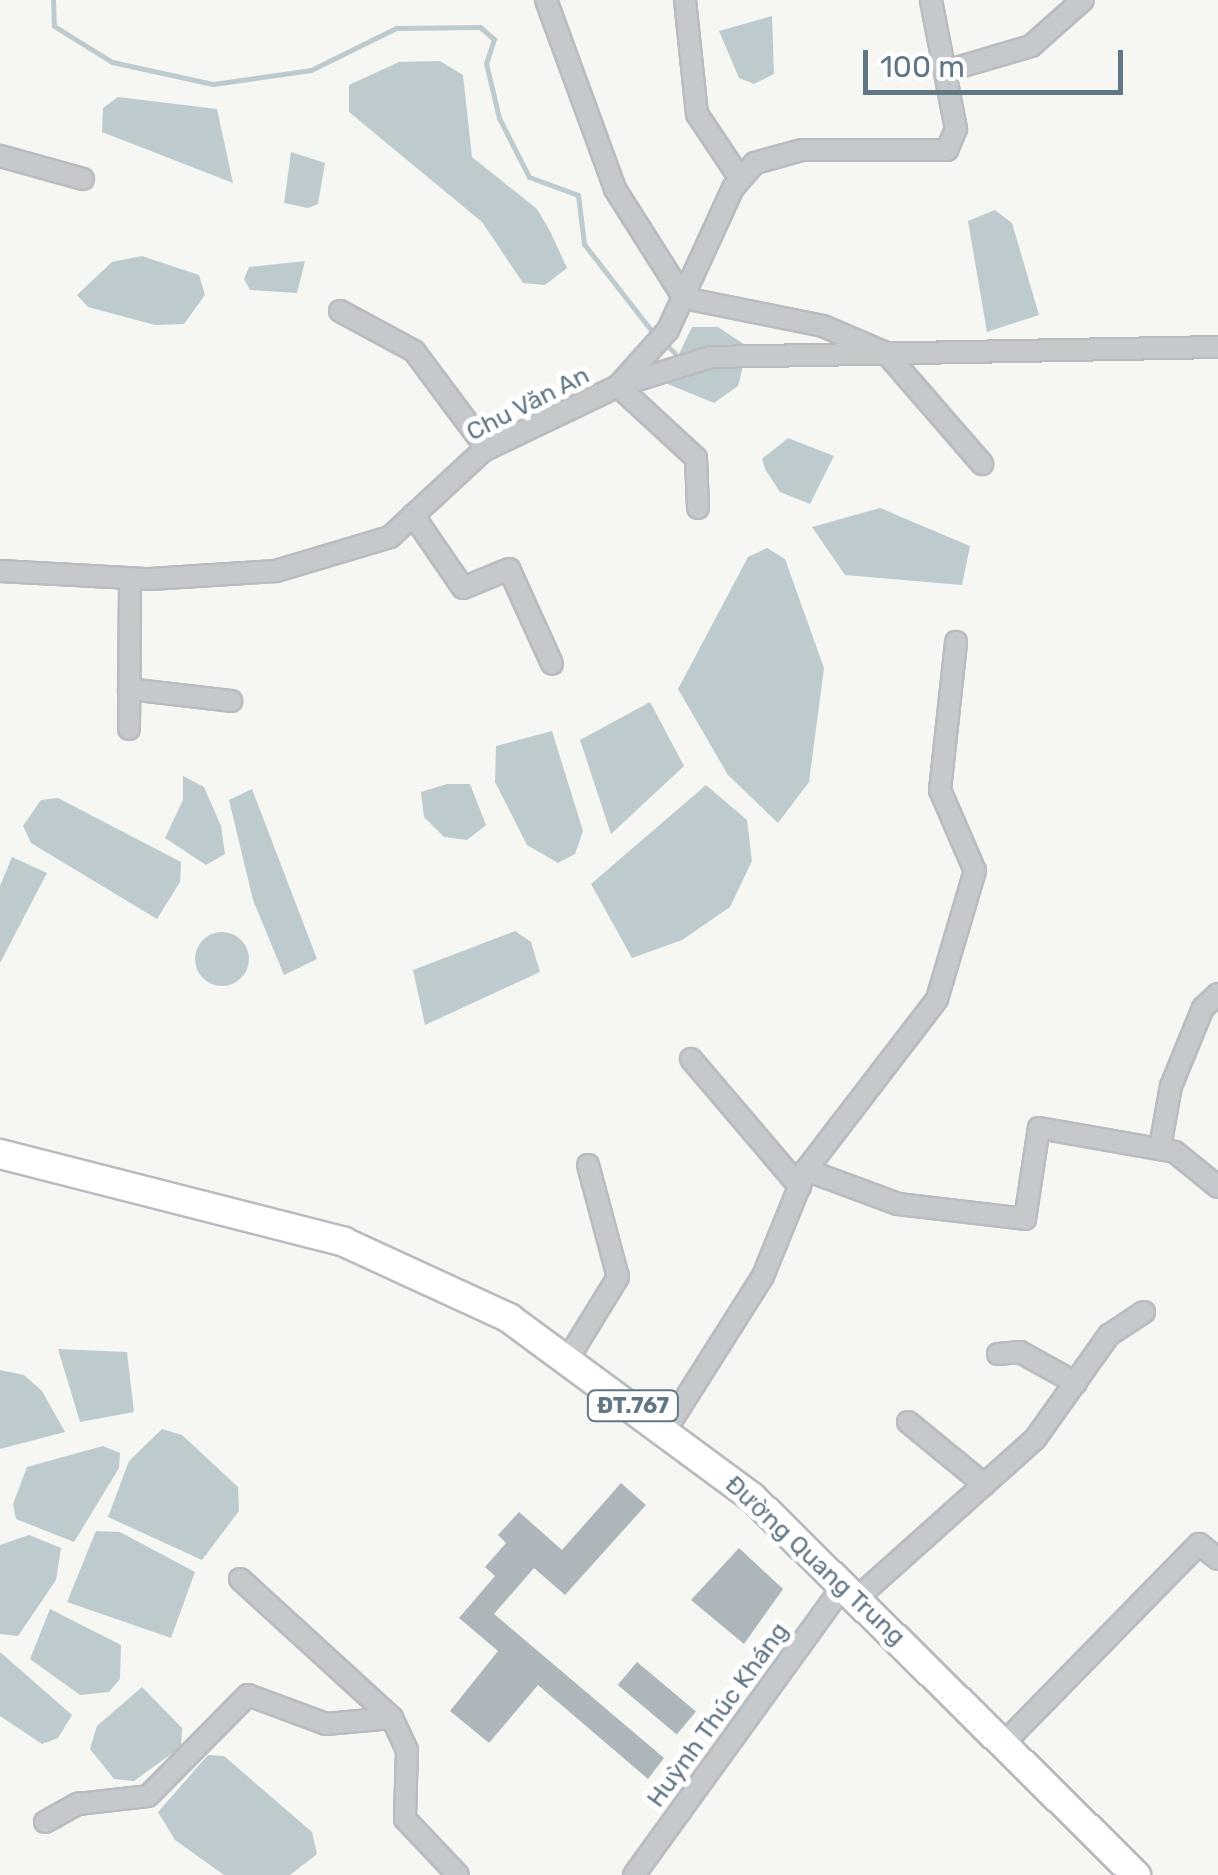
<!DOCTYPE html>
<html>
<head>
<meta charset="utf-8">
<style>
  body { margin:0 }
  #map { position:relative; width:1218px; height:1875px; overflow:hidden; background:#f6f6f2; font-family:Rubik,sans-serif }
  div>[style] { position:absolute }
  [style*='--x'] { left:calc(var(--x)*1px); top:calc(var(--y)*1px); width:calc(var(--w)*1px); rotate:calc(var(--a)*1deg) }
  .water>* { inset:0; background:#bdcbcf }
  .round { border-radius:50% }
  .stream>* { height:5px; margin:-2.5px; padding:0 2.5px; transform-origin:2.5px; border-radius:2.5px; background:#bdcbcf }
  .building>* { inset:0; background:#adb6bb; transform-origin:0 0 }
  .roads { filter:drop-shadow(2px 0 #b8bcc0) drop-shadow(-2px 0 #b8bcc0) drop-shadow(0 2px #b8bcc0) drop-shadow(0 -2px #b8bcc0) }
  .minor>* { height:20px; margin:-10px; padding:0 10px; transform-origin:10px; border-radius:10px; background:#c5c9cc }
  .major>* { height:28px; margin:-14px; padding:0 14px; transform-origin:14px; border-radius:14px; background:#fff }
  span { translate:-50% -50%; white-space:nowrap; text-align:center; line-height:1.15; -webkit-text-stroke:10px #fff; paint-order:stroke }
  .shield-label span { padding:2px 8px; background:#fff; border:2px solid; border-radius:8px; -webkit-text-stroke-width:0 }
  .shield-label { font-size:22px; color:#627786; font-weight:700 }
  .street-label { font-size:25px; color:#627786 }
  .scale { position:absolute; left:863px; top:50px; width:260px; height:45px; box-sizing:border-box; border:5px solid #627786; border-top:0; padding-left:12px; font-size:30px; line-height:35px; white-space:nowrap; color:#627786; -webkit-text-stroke:8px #fff; paint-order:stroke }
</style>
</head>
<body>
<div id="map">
  <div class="water">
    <div style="clip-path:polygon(772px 16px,774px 74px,754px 84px,739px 78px,719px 31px)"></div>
    <div style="clip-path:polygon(440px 61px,463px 75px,472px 157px,537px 209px,550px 231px,567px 268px,545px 285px,523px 283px,482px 222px,349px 112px,349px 85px,399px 62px)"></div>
    <div style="clip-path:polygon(118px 97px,217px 109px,233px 183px,102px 132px,103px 108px)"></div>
    <div style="clip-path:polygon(291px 152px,325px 163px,318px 204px,308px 208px,284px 203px)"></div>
    <div style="clip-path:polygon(995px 210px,1012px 223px,1039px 315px,987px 332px,968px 221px)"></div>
    <div style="clip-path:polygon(142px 256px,199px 275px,205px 295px,184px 324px,155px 325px,88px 307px,77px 295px,112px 262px)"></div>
    <div style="clip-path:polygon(305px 261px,297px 293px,250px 290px,244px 279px,249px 267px)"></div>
    <div style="clip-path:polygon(692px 327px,718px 327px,748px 347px,738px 386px,714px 403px,665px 383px)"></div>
    <div style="clip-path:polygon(788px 438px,834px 456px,810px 504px,780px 492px,765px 469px,762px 459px)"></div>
    <div style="clip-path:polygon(880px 508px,970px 546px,962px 585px,845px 575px,812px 527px)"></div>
    <div style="clip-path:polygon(767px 548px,785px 559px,824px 668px,809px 782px,778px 823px,728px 775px,678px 689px,748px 557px)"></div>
    <div style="clip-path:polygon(650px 702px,684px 766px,611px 834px,580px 740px)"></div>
    <div style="clip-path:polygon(552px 731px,583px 831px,575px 854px,558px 863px,527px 845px,495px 782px,496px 746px)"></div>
    <div style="clip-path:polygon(183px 776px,204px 787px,221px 826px,225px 854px,206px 865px,165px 838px,183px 800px)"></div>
    <div style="clip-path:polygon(447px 784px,470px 784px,486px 825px,467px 840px,444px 837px,424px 817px,421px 792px)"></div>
    <div style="clip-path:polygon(706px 785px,747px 820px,752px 861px,730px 907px,682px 940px,632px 958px,591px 884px)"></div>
    <div style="clip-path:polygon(252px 789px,317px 959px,284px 975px,253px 900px,229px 800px)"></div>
    <div style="clip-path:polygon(58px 798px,181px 862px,180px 882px,157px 919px,31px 843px,23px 826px,41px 800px)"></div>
    <div style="clip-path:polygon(12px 857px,47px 873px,0 963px,0 886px)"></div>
    <div style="clip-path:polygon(515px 931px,531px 942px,540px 972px,425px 1025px,413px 970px)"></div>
    <div class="round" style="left:195px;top:932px;width:54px;height:54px"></div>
    <div style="clip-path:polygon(58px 1349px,127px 1352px,134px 1412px,80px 1422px)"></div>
    <div style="clip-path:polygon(0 1370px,24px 1375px,42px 1391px,65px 1432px,0 1449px)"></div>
    <div style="clip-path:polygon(162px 1429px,182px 1435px,238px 1487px,239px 1511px,202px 1560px,108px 1517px,129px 1461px)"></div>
    <div style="clip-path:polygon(103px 1446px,120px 1453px,119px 1468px,74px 1542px,16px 1519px,13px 1504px,27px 1467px)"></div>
    <div style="clip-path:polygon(96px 1531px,120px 1532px,195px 1572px,171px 1638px,67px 1602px)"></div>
    <div style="clip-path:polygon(29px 1535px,61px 1548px,56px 1580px,18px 1636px,0 1634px,0 1545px)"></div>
    <div style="clip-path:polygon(50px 1609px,121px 1645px,120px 1679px,109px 1692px,80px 1695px,30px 1659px)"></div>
    <div style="clip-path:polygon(0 1652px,72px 1715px,58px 1738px,42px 1744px,0 1716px)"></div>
    <div style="clip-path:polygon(142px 1687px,182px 1728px,181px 1747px,134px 1781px,114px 1779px,90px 1749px,97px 1726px)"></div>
    <div style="clip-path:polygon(208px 1755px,224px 1756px,312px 1832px,317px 1854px,290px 1875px,224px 1875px,175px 1840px,158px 1812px)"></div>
  </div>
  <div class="stream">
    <div style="--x:53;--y:0;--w:26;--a:88"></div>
    <div style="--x:54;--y:26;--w:68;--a:31.8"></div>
    <div style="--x:112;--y:62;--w:103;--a:12.3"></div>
    <div style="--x:213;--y:84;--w:99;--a:-8.1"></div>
    <div style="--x:311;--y:70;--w:95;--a:-26.3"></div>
    <div style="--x:396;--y:28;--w:84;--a:-0.7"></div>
    <div style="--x:480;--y:27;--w:18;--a:41"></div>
    <div style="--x:494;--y:39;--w:25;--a:108"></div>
    <div style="--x:486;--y:63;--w:57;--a:76.7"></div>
    <div style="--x:499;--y:118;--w:66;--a:63"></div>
    <div style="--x:529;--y:177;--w:52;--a:20.2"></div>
    <div style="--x:578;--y:195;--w:49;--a:83"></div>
    <div style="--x:584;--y:244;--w:114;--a:52.1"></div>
    <div style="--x:662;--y:341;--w:18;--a:43"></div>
  </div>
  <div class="building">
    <div style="clip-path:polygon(621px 1483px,646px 1505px,565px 1595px,534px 1568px,494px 1614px,664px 1758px,648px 1779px,538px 1685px,489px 1743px,450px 1711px,498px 1651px,459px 1618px,495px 1576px,485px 1567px,506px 1543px,498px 1535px,519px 1512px,562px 1550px)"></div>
    <div style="clip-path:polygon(739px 1548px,783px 1589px,744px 1644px,691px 1600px)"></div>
    <div style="left:637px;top:1662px;width:77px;height:30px;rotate:40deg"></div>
  </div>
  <div class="roads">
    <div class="minor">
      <div style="--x:546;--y:0;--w:201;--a:69.9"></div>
      <div style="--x:615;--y:189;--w:129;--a:57.7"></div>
      <div style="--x:684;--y:298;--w:142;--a:11.4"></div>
      <div style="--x:823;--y:326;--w:69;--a:23.2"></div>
      <div style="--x:886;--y:353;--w:147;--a:49.1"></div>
      <div style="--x:685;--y:0;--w:115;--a:84"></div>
      <div style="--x:697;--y:114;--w:76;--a:56.3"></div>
      <div style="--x:946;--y:71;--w:89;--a:-16.4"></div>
      <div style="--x:1031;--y:46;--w:69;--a:-41.5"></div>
      <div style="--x:0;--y:156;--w:86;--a:15.5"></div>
      <div style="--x:340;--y:311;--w:84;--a:28.4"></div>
      <div style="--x:414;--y:351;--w:122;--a:53.3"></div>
      <div style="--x:698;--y:508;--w:50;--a:-92.3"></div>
      <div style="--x:696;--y:458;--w:106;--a:-137.3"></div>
      <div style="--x:618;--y:386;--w:97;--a:-17.3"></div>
      <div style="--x:711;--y:357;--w:507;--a:-1.13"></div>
      <div style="--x:413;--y:515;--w:88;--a:55.6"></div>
      <div style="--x:463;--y:588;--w:50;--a:-22.4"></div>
      <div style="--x:509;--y:569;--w:104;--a:65.6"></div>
      <div style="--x:0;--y:571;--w:150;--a:3.1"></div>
      <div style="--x:150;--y:579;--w:126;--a:-3.6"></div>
      <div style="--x:276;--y:571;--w:119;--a:-16.6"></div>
      <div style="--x:390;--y:537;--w:127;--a:-42.8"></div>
      <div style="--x:483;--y:451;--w:150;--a:-25.7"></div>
      <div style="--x:618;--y:386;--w:75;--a:-48.2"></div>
      <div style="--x:668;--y:330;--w:156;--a:-65.4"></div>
      <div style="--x:733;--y:188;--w:33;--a:-49"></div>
      <div style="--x:755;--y:163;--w:49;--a:-15.5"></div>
      <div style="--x:802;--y:150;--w:145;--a:0"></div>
      <div style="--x:947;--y:150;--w:23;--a:-67"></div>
      <div style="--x:956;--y:129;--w:131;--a:-101"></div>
      <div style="--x:129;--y:689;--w:103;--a:6.7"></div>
      <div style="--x:129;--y:729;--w:151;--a:-89.6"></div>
      <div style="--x:691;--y:1059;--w:168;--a:49.6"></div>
      <div style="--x:1160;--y:1147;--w:62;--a:-79.8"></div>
      <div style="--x:1171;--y:1086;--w:84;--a:-67.7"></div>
      <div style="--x:1203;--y:1008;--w:21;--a:-43"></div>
      <div style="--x:806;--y:1170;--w:98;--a:20.3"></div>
      <div style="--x:898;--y:1204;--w:128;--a:6.7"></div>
      <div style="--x:1025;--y:1219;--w:92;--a:-81.3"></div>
      <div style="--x:1039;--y:1128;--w:138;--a:10"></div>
      <div style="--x:1175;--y:1152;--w:55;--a:39.1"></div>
      <div style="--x:998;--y:1354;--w:22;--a:-5"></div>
      <div style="--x:1020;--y:1352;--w:64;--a:29"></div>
      <div style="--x:569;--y:1357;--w:94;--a:-58.5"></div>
      <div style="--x:618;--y:1277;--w:116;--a:-105"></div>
      <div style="--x:908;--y:1422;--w:99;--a:39.3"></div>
      <div style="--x:665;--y:1431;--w:183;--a:-57.7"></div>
      <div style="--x:763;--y:1276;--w:114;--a:-67.9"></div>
      <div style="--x:806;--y:1170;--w:215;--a:-52.5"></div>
      <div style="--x:937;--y:999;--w:134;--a:-73.5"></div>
      <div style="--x:975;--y:871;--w:88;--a:-113.4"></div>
      <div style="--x:940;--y:790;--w:149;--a:-83.8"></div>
      <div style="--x:240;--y:1579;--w:206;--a:42.4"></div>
      <div style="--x:392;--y:1718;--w:35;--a:65"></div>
      <div style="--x:407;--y:1750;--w:69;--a:91.7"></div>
      <div style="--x:405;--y:1819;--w:77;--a:46.6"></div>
      <div style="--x:856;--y:1599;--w:240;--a:-41.8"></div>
      <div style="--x:1035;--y:1439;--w:128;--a:-54.6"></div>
      <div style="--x:1109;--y:1335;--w:42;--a:-33.3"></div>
      <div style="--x:1006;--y:1741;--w:276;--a:-45.6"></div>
      <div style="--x:1199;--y:1544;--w:24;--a:38"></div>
      <div style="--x:45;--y:1822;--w:38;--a:-29"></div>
      <div style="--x:78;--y:1804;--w:70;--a:-6.5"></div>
      <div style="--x:148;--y:1796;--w:142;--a:-45.3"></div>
      <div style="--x:248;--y:1695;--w:83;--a:20.4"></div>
      <div style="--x:326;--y:1724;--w:66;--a:-5.2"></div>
      <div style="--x:634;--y:1875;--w:357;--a:-54.1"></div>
    </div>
    <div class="major">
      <div style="--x:0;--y:1154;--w:355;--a:14.3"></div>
      <div style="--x:344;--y:1242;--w:182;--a:24.7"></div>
      <div style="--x:509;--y:1318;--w:302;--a:36.4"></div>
      <div style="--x:752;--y:1497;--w:539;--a:44.55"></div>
    </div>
  </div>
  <div class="shield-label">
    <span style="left:633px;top:1406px">ĐT.767</span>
  </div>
  <div class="street-label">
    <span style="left:528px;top:404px;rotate:-27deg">Chu Văn An</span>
    <span style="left:815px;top:1561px;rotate:43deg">Đường Quang Trung</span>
    <span style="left:718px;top:1715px;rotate:-54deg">Huỳnh Thúc Kháng</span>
  </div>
  <div class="scale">100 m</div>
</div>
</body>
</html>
